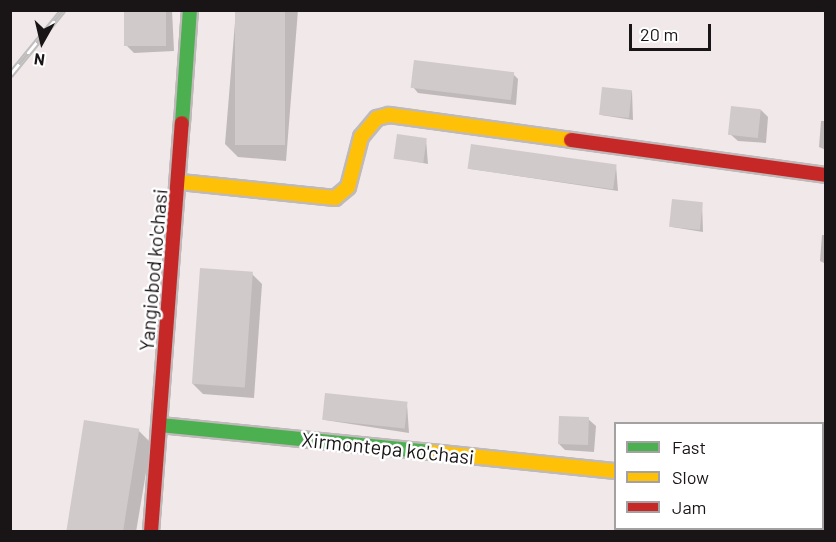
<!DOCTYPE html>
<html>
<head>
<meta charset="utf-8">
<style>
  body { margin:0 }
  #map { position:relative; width:836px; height:542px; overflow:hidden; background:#f0e8e9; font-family:Barlow,sans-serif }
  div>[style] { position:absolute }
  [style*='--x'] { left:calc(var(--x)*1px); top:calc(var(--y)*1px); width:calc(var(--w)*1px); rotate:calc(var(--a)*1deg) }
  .shadow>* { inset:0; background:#0003 }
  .building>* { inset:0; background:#d0cacb; transform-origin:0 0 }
  .roads { filter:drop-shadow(2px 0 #bfb9ba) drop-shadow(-2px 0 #bfb9ba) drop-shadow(0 2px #bfb9ba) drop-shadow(0 -2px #bfb9ba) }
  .street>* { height:21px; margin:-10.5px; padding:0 10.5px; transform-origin:10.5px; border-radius:10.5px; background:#fdfcfc }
  .fast>* { height:14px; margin:-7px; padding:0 7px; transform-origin:7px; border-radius:7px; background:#4caf50 }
  .slow>* { height:14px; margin:-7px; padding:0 7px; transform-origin:7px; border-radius:7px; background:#ffc107 }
  .jam>* { height:14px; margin:-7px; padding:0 7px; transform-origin:7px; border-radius:7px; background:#c62828 }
  .rail>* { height:7px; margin-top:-3.5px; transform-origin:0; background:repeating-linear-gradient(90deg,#fff 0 14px,#bfbdbd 0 28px); box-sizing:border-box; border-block:2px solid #bfbdbd }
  span { translate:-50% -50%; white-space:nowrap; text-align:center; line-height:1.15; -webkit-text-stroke:5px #fff; paint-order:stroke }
  .street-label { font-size:20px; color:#191415 }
  .frame { position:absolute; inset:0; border:12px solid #191415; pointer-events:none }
  .legend { position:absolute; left:614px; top:422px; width:210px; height:108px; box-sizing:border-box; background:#fff; border:2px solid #a3a1a1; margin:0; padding:8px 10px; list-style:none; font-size:18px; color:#191415 }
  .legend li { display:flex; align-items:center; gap:12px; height:30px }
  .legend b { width:30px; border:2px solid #a3a1a1 }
  .north { position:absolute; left:12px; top:12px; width:60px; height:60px; -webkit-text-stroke:4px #fff; paint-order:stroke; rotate:188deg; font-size:16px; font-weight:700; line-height:24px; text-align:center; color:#191415 }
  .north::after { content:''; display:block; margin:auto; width:21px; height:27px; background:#191415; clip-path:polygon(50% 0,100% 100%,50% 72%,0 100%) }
  .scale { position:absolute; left:629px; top:24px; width:82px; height:27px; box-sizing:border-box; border:3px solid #191415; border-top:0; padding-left:8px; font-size:18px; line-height:21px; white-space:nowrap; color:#191415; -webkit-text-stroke:4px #fff; paint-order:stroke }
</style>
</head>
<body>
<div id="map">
  <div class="shadow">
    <div style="clip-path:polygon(125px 10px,172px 10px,174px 51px,134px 53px,127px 46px)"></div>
    <div style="clip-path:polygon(236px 10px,298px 10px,286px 161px,238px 157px,225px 144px)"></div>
    <div style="clip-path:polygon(513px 74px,518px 79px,516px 105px,418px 93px,413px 87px)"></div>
    <div style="clip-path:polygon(632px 91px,633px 120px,601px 115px)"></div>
    <div style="clip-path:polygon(761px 110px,768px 117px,766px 143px,738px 141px,730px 134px)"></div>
    <div style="clip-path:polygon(821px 121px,826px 121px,826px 150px,819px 147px)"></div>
    <div style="clip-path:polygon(426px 139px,428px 164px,397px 158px)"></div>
    <div style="clip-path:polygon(616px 165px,618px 191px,471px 169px)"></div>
    <div style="clip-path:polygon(702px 203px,703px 232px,672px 227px)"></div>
    <div style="clip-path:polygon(822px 235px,826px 235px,826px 264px,820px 261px)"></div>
    <div style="clip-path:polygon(252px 274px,262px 284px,254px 398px,203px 394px,193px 384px)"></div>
    <div style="clip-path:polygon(407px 404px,409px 433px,325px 420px)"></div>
    <div style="clip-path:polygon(588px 419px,596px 426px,594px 452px,565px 450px,558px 443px)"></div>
    <div style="clip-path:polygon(85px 421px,138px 430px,151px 443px,136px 532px,67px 532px)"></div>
  </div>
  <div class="building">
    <div style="left:124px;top:10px;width:42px;height:36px"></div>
    <div style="left:235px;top:10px;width:50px;height:135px"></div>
    <div style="left:414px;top:60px;width:101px;height:28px;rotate:7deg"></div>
    <div style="left:602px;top:87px;width:30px;height:28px;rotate:6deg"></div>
    <div style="left:731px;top:106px;width:30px;height:29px;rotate:6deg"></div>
    <div style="left:397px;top:134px;width:30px;height:25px;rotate:8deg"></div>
    <div style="left:471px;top:144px;width:147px;height:25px;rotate:8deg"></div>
    <div style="left:672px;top:199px;width:31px;height:28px;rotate:6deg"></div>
    <div style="left:200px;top:268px;width:53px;height:116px;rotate:4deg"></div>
    <div style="left:325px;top:393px;width:83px;height:27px;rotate:6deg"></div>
    <div style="left:559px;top:416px;width:30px;height:28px;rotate:2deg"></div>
    <div style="left:84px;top:420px;width:56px;height:113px;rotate:9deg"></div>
  </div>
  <div class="roads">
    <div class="street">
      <div style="--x:822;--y:484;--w:4;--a:-14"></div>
    </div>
    <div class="fast">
      <div style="--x:182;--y:123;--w:113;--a:-86"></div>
      <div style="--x:160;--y:425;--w:272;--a:5.7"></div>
    </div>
    <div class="slow">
      <div style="--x:180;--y:182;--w:156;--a:5.9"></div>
      <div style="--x:335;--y:198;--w:17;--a:-40"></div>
      <div style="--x:348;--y:187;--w:52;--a:-75.4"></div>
      <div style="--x:361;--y:137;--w:25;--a:-50"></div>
      <div style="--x:377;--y:118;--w:12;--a:-14"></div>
      <div style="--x:389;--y:115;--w:184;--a:7.8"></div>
      <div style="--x:431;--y:452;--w:186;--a:5.9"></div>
    </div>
    <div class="jam">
      <div style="--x:571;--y:140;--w:257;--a:7.8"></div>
      <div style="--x:151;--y:532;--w:410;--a:-85.7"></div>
    </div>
  </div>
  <div class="rail">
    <div style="--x:10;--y:75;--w:84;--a:-50.8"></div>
  </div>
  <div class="street-label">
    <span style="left:153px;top:270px;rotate:-85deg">Yangiobod ko'chasi</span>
    <span style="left:388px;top:448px;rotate:6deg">Xirmontepa ko'chasi</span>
  </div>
  <div class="frame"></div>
  <ul class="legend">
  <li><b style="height:8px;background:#4caf50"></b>Fast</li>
  <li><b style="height:8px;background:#ffc107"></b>Slow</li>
  <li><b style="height:8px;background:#c62828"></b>Jam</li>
  </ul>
  <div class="north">N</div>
  <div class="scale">20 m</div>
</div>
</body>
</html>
